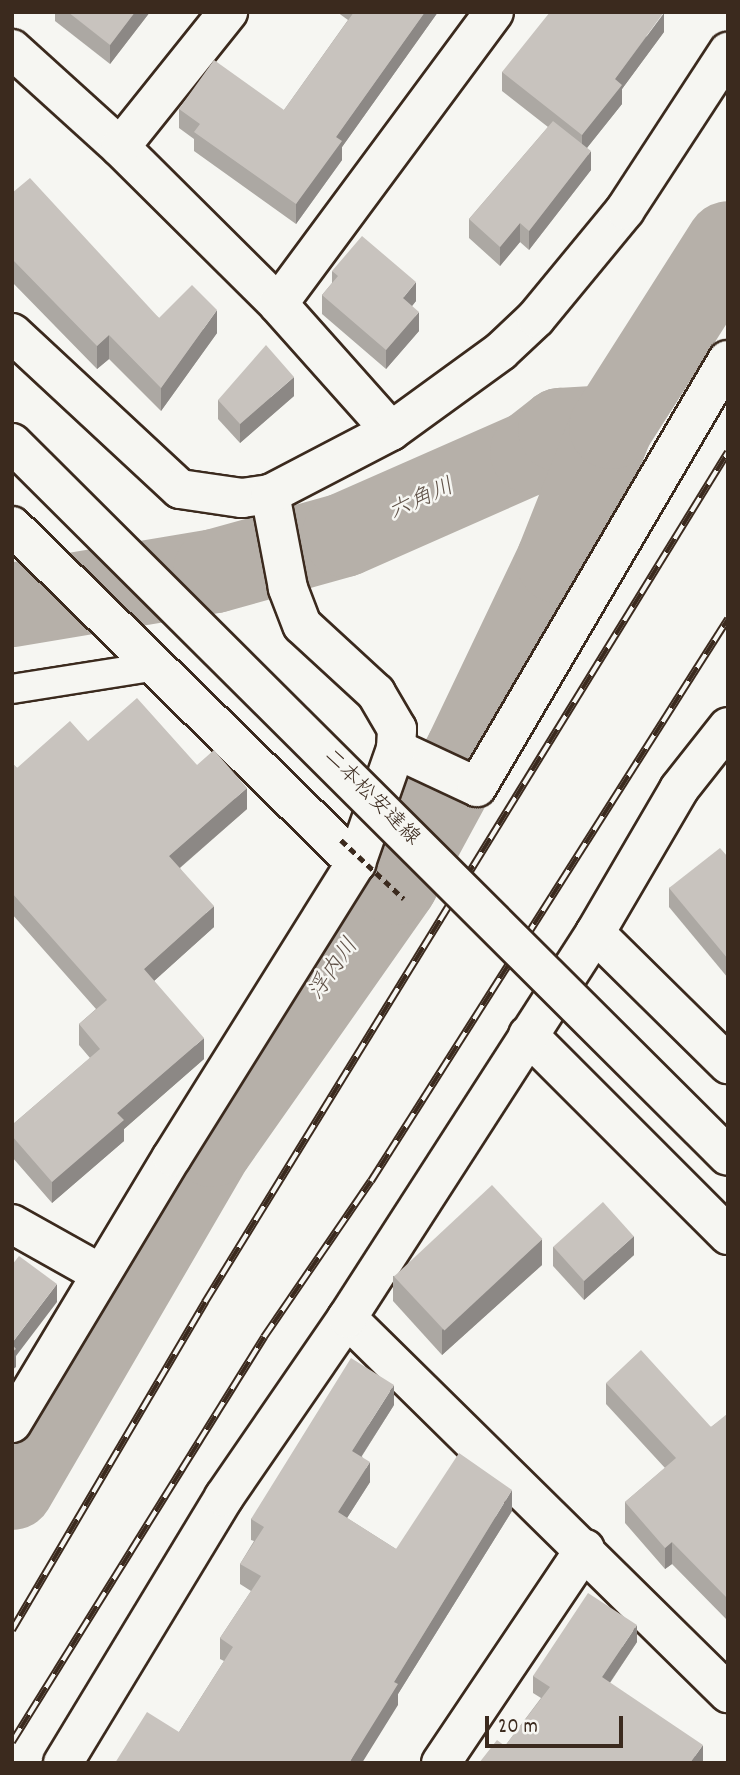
<!DOCTYPE html>
<html>
<head>
<meta charset="utf-8">
<style>
  body { margin:0 }
  #map { position:relative; width:740px; height:1775px; overflow:hidden; background:#f6f6f2; font-family:Dekko,"Klee One",sans-serif }
  div>[style] { position:absolute }
  [style*='--x'] { left:calc(var(--x)*1px); top:calc(var(--y)*1px); width:calc(var(--w)*1px); rotate:calc(var(--a)*1deg) }
  .river>* { height:84px; margin:-42px; padding:0 42px; transform-origin:42px; border-radius:42px; background:#b6b0a9 }
  .roads { filter:drop-shadow(2px 0 #3b2a1e) drop-shadow(-2px 0 #3b2a1e) drop-shadow(0 2px #3b2a1e) drop-shadow(0 -2px #3b2a1e) }
  .lane>* { height:28px; margin:-14px; padding:0 14px; transform-origin:14px; border-radius:14px; background:#f6f6f2 }
  .street>* { height:38px; margin:-19px; padding:0 19px; transform-origin:19px; border-radius:19px; background:#f6f6f2 }
  .rail>* { height:8px; margin-top:-4px; transform-origin:0; background:repeating-linear-gradient(90deg,#f6f6f2 0 16px,#3b2a1e 0 32px); box-sizing:border-box; border-block:2px solid #3b2a1e }
  .path-bridge>* { height:4.5px; margin-top:-2.25px; transform-origin:0; background:repeating-linear-gradient(90deg,#3b2a1e 0 7px,transparent 0 12px) }
  .bridges { filter:drop-shadow(2px 0 #3b2a1e) drop-shadow(-2px 0 #3b2a1e) drop-shadow(0 2px #3b2a1e) drop-shadow(0 -2px #3b2a1e) }
  .secondary-bridge>* { height:38px; margin:-19px; padding:0 19px; transform-origin:19px; border-radius:19px; background:#f6f6f2 }
  .wall>* { inset:0; background:#aca8a3 }
  .shaded-wall>* { inset:0; background:#8c8885 }
  .building>* { inset:0; background:#c8c3be; transform-origin:0 0 }
  span { translate:-50% -50%; white-space:nowrap; text-align:center; line-height:1.15; -webkit-text-stroke:5px #f6f6f2; paint-order:stroke }
  .street-label { font-size:21px; color:#3b2a1e }
  .water-label { font-size:23px; color:#605248; font-style:italic }
  .frame { position:absolute; inset:0; border:14px solid #3b2a1e; pointer-events:none }
  .scale { position:absolute; left:485px; top:1716px; width:138px; height:32px; box-sizing:border-box; border:4px solid #3b2a1e; border-top:0; padding-left:9px; font-size:21px; line-height:24px; white-space:nowrap; color:#3b2a1e; -webkit-text-stroke:5px #f6f6f2; paint-order:stroke }
</style>
</head>
<body>
<div id="map">
  <div class="river">
    <div style="--x:12;--y:605;--w:206;--a:-9.5"></div>
    <div style="--x:215;--y:571;--w:134;--a:-15.6"></div>
    <div style="--x:344;--y:535;--w:206;--a:-23.8"></div>
    <div style="--x:532;--y:452;--w:36;--a:-38"></div>
    <div style="--x:560;--y:430;--w:51;--a:-3.4"></div>
    <div style="--x:12;--y:1488;--w:397;--a:-59.8"></div>
    <div style="--x:212;--y:1145;--w:320;--a:-54.9"></div>
    <div style="--x:396;--y:883;--w:149;--a:-61.5"></div>
    <div style="--x:467;--y:752;--w:212;--a:-64.5"></div>
    <div style="--x:558;--y:561;--w:144;--a:-68.4"></div>
    <div style="--x:611;--y:427;--w:218;--a:-57.5"></div>
  </div>
  <div class="roads">
    <div class="lane">
      <div style="--x:12;--y:689;--w:141;--a:-9"></div>
    </div>
    <div class="street">
      <div style="--x:12;--y:49;--w:146;--a:42.2"></div>
      <div style="--x:120;--y:147;--w:223;--a:44.8"></div>
      <div style="--x:278;--y:304;--w:170;--a:48.3"></div>
      <div style="--x:120;--y:147;--w:173;--a:-51.3"></div>
      <div style="--x:278;--y:304;--w:363;--a:-53.5"></div>
      <div style="--x:12;--y:333;--w:229;--a:42.9"></div>
      <div style="--x:180;--y:489;--w:63;--a:8.3"></div>
      <div style="--x:242;--y:498;--w:28;--a:-8"></div>
      <div style="--x:12;--y:526;--w:482;--a:44.4"></div>
      <div style="--x:396;--y:749;--w:89;--a:25.1"></div>
      <div style="--x:477;--y:787;--w:495;--a:-59.6"></div>
      <div style="--x:595;--y:933;--w:187;--a:44.6"></div>
      <div style="--x:528;--y:1035;--w:283;--a:45"></div>
      <div style="--x:12;--y:1224;--w:102;--a:29.3"></div>
      <div style="--x:347;--y:1318;--w:535;--a:44.55"></div>
      <div style="--x:12;--y:1423;--w:310;--a:-59"></div>
      <div style="--x:172;--y:1157;--w:347;--a:-58"></div>
      <div style="--x:356;--y:863;--w:121;--a:-70.7"></div>
      <div style="--x:396;--y:749;--w:20;--a:-87"></div>
      <div style="--x:397;--y:729;--w:42;--a:-120.3"></div>
      <div style="--x:376;--y:693;--w:100;--a:-137.4"></div>
      <div style="--x:302;--y:625;--w:40;--a:-111"></div>
      <div style="--x:288;--y:588;--w:96;--a:-100.8"></div>
      <div style="--x:270;--y:494;--w:136;--a:-27.5"></div>
      <div style="--x:391;--y:431;--w:136;--a:-36"></div>
      <div style="--x:501;--y:351;--w:48;--a:-43.3"></div>
      <div style="--x:536;--y:318;--w:140;--a:-50.5"></div>
      <div style="--x:625;--y:210;--w:189;--a:-56.9"></div>
      <div style="--x:63;--y:1763;--w:311;--a:-58.8"></div>
      <div style="--x:224;--y:1497;--w:217;--a:-55.5"></div>
      <div style="--x:347;--y:1318;--w:458;--a:-57.2"></div>
      <div style="--x:595;--y:933;--w:167;--a:-59.7"></div>
      <div style="--x:679;--y:789;--w:79;--a:-51.7"></div>
      <div style="--x:441;--y:1763;--w:258;--a:-56.1"></div>
    </div>
  </div>
  <div class="rail">
    <div style="--x:12;--y:1630;--w:381;--a:-59.5"></div>
    <div style="--x:205;--y:1302;--w:998;--a:-58.4"></div>
    <div style="--x:12;--y:1742;--w:477;--a:-58.1"></div>
    <div style="--x:264;--y:1337;--w:189;--a:-55.6"></div>
    <div style="--x:371;--y:1181;--w:666;--a:-57.58"></div>
  </div>
  <div class="path-bridge">
    <div style="--x:341;--y:840;--w:86;--a:43.1"></div>
  </div>
  <div class="bridges">
    <div class="secondary-bridge">
      <div style="--x:12;--y:443;--w:1010;--a:44.88"></div>
    </div>
  </div>
  <div class="wall">
    <div style="clip-path:polygon(55px 12px,150px 12px,110px 64px,55px 21px)"></div>
    <div style="clip-path:polygon(337px 12px,438px 12px,342px 147px,342px 160px,296px 224px,194px 151px,194px 139px,179px 128px,179px 109px,284px 110px,348px 20px)"></div>
    <div style="clip-path:polygon(664px 32px,622px 89px,622px 104px,587px 148px,591px 170px,529px 250px,520px 242px,500px 266px,469px 238px,469px 219px,548px 127px,502px 91px,502px 72px)"></div>
    <div style="clip-path:polygon(12px 193px,159px 318px,217px 333px,161px 411px,109px 359px,97px 369px,12px 282px)"></div>
    <div style="clip-path:polygon(332px 271px,416px 301px,412px 306px,419px 331px,386px 369px,322px 314px,322px 295px,332px 283px)"></div>
    <div style="clip-path:polygon(294px 396px,240px 443px,218px 419px,218px 400px)"></div>
    <div style="clip-path:polygon(88px 741px,197px 765px,247px 809px,180px 868px,214px 927px,154px 981px,204px 1059px,124px 1129px,124px 1141px,52px 1203px,12px 1157px,12px 1125px,90px 1058px,79px 1045px,79px 1024px,96px 1009px,12px 914px,12px 763px,17px 768px)"></div>
    <div style="clip-path:polygon(728px 857px,728px 978px,669px 907px,669px 888px)"></div>
    <div style="clip-path:polygon(553px 1247px,634px 1255px,584px 1300px,553px 1266px)"></div>
    <div style="clip-path:polygon(542px 1265px,442px 1355px,393px 1301px,393px 1276px)"></div>
    <div style="clip-path:polygon(606px 1383px,711px 1427px,728px 1415px,728px 1621px,672px 1564px,665px 1569px,625px 1523px,625px 1502px,665px 1468px,606px 1404px)"></div>
    <div style="clip-path:polygon(394px 1405px,362px 1456px,370px 1482px,347px 1518px,396px 1549px,512px 1511px,398px 1694px,398px 1705px,179px 1732px,224px 1661px,220px 1659px,220px 1638px,251px 1591px,240px 1584px,240px 1564px,254px 1541px,251px 1540px,251px 1519px)"></div>
    <div style="clip-path:polygon(637px 1642px,610px 1683px,703px 1763px,479px 1763px,505px 1746px,541px 1698px,533px 1693px,533px 1676px)"></div>
  </div>
  <div class="shaded-wall">
    <div style="clip-path:polygon(135px 12px,150px 12px,110px 64px,110px 45px)"></div>
    <div style="clip-path:polygon(425px 12px,438px 12px,342px 147px,342px 160px,296px 224px,296px 204px,336px 137px)"></div>
    <div style="clip-path:polygon(664px 13px,664px 32px,622px 89px,622px 104px,582px 154px,582px 135px,615px 79px)"></div>
    <div style="clip-path:polygon(591px 151px,591px 170px,529px 250px,529px 231px)"></div>
    <div style="clip-path:polygon(520px 223px,520px 242px,500px 266px,500px 247px)"></div>
    <div style="clip-path:polygon(416px 282px,416px 301px,403px 317px,403px 298px)"></div>
    <div style="clip-path:polygon(217px 310px,217px 333px,161px 411px,161px 388px)"></div>
    <div style="clip-path:polygon(419px 312px,419px 331px,386px 369px,386px 350px)"></div>
    <div style="clip-path:polygon(109px 335px,109px 359px,97px 369px,97px 346px)"></div>
    <div style="clip-path:polygon(294px 377px,294px 396px,240px 443px,240px 424px)"></div>
    <div style="clip-path:polygon(247px 788px,247px 809px,169px 877px,169px 856px)"></div>
    <div style="clip-path:polygon(214px 906px,214px 927px,144px 990px,144px 969px)"></div>
    <div style="clip-path:polygon(204px 1038px,204px 1059px,124px 1129px,124px 1141px,52px 1203px,52px 1182px,117px 1113px)"></div>
    <div style="clip-path:polygon(634px 1236px,634px 1255px,584px 1300px,584px 1281px)"></div>
    <div style="clip-path:polygon(542px 1239px,542px 1265px,442px 1355px,442px 1330px)"></div>
    <div style="clip-path:polygon(57px 1284px,57px 1302px,16px 1356px,16px 1367px,12px 1370px,12px 1343px)"></div>
    <div style="clip-path:polygon(394px 1385px,394px 1405px,352px 1471px,352px 1451px)"></div>
    <div style="clip-path:polygon(370px 1462px,370px 1482px,338px 1532px,338px 1512px)"></div>
    <div style="clip-path:polygon(512px 1490px,512px 1511px,398px 1694px,398px 1705px,362px 1763px,349px 1763px,394px 1682px)"></div>
    <div style="clip-path:polygon(672px 1542px,672px 1564px,665px 1569px,665px 1548px)"></div>
    <div style="clip-path:polygon(637px 1625px,637px 1642px,602px 1694px,602px 1677px)"></div>
    <div style="clip-path:polygon(703px 1745px,703px 1763px,690px 1763px)"></div>
  </div>
  <div class="building">
    <div style="clip-path:polygon(68px 12px,135px 12px,110px 45px)"></div>
    <div style="clip-path:polygon(354px 12px,425px 12px,336px 137px,342px 141px,296px 204px,194px 132px,200px 124px,179px 109px,214px 60px,284px 110px)"></div>
    <div style="clip-path:polygon(550px 12px,664px 12px,615px 79px,622px 85px,582px 135px,502px 72px)"></div>
    <div style="clip-path:polygon(553px 121px,591px 151px,529px 231px,520px 223px,500px 247px,469px 219px)"></div>
    <div style="clip-path:polygon(30px 178px,159px 318px,192px 285px,217px 310px,161px 388px,109px 335px,97px 346px,12px 259px,12px 193px)"></div>
    <div style="clip-path:polygon(362px 236px,416px 282px,403px 298px,419px 312px,386px 350px,322px 295px,338px 276px,332px 271px)"></div>
    <div style="clip-path:polygon(266px 345px,294px 377px,240px 424px,218px 400px)"></div>
    <div style="clip-path:polygon(137px 698px,197px 765px,214px 750px,247px 788px,169px 856px,214px 906px,144px 969px,204px 1038px,117px 1113px,124px 1120px,52px 1182px,12px 1136px,12px 1125px,100px 1049px,79px 1024px,107px 1000px,12px 893px,12px 763px,17px 768px,70px 721px,88px 741px)"></div>
    <div style="clip-path:polygon(720px 848px,728px 857px,728px 959px,669px 888px)"></div>
    <div style="left:492px;top:1185px;width:74px;height:134px;rotate:47deg"></div>
    <div style="left:603px;top:1202px;width:46px;height:67px;rotate:48deg"></div>
    <div style="clip-path:polygon(19px 1256px,57px 1284px,12px 1343px,12px 1265px)"></div>
    <div style="clip-path:polygon(12px 1344px,16px 1349px,12px 1352px)"></div>
    <div style="clip-path:polygon(641px 1350px,711px 1427px,727px 1414px,728px 1415px,728px 1599px,672px 1542px,665px 1548px,625px 1502px,676px 1458px,606px 1383px)"></div>
    <div style="clip-path:polygon(351px 1358px,394px 1385px,352px 1451px,370px 1462px,338px 1512px,396px 1549px,459px 1453px,512px 1490px,394px 1682px,398px 1684px,349px 1763px,115px 1763px,147px 1712px,179px 1732px,233px 1647px,220px 1638px,261px 1576px,240px 1564px,264px 1527px,251px 1519px)"></div>
    <div style="clip-path:polygon(588px 1593px,637px 1625px,602px 1677px,703px 1745px,690px 1763px,479px 1763px,497px 1740px,505px 1746px,550px 1687px,533px 1676px)"></div>
  </div>
  <div class="street-label">
    <span style="left:371px;top:798px;rotate:45deg">二本松安達線</span>
  </div>
  <div class="water-label">
    <span style="left:422px;top:501px;rotate:-24deg">六角川</span>
    <span style="left:335px;top:970px;rotate:-55deg">浮内川</span>
  </div>
  <div class="frame"></div>
  <div class="scale">20 m</div>
</div>
</body>
</html>
